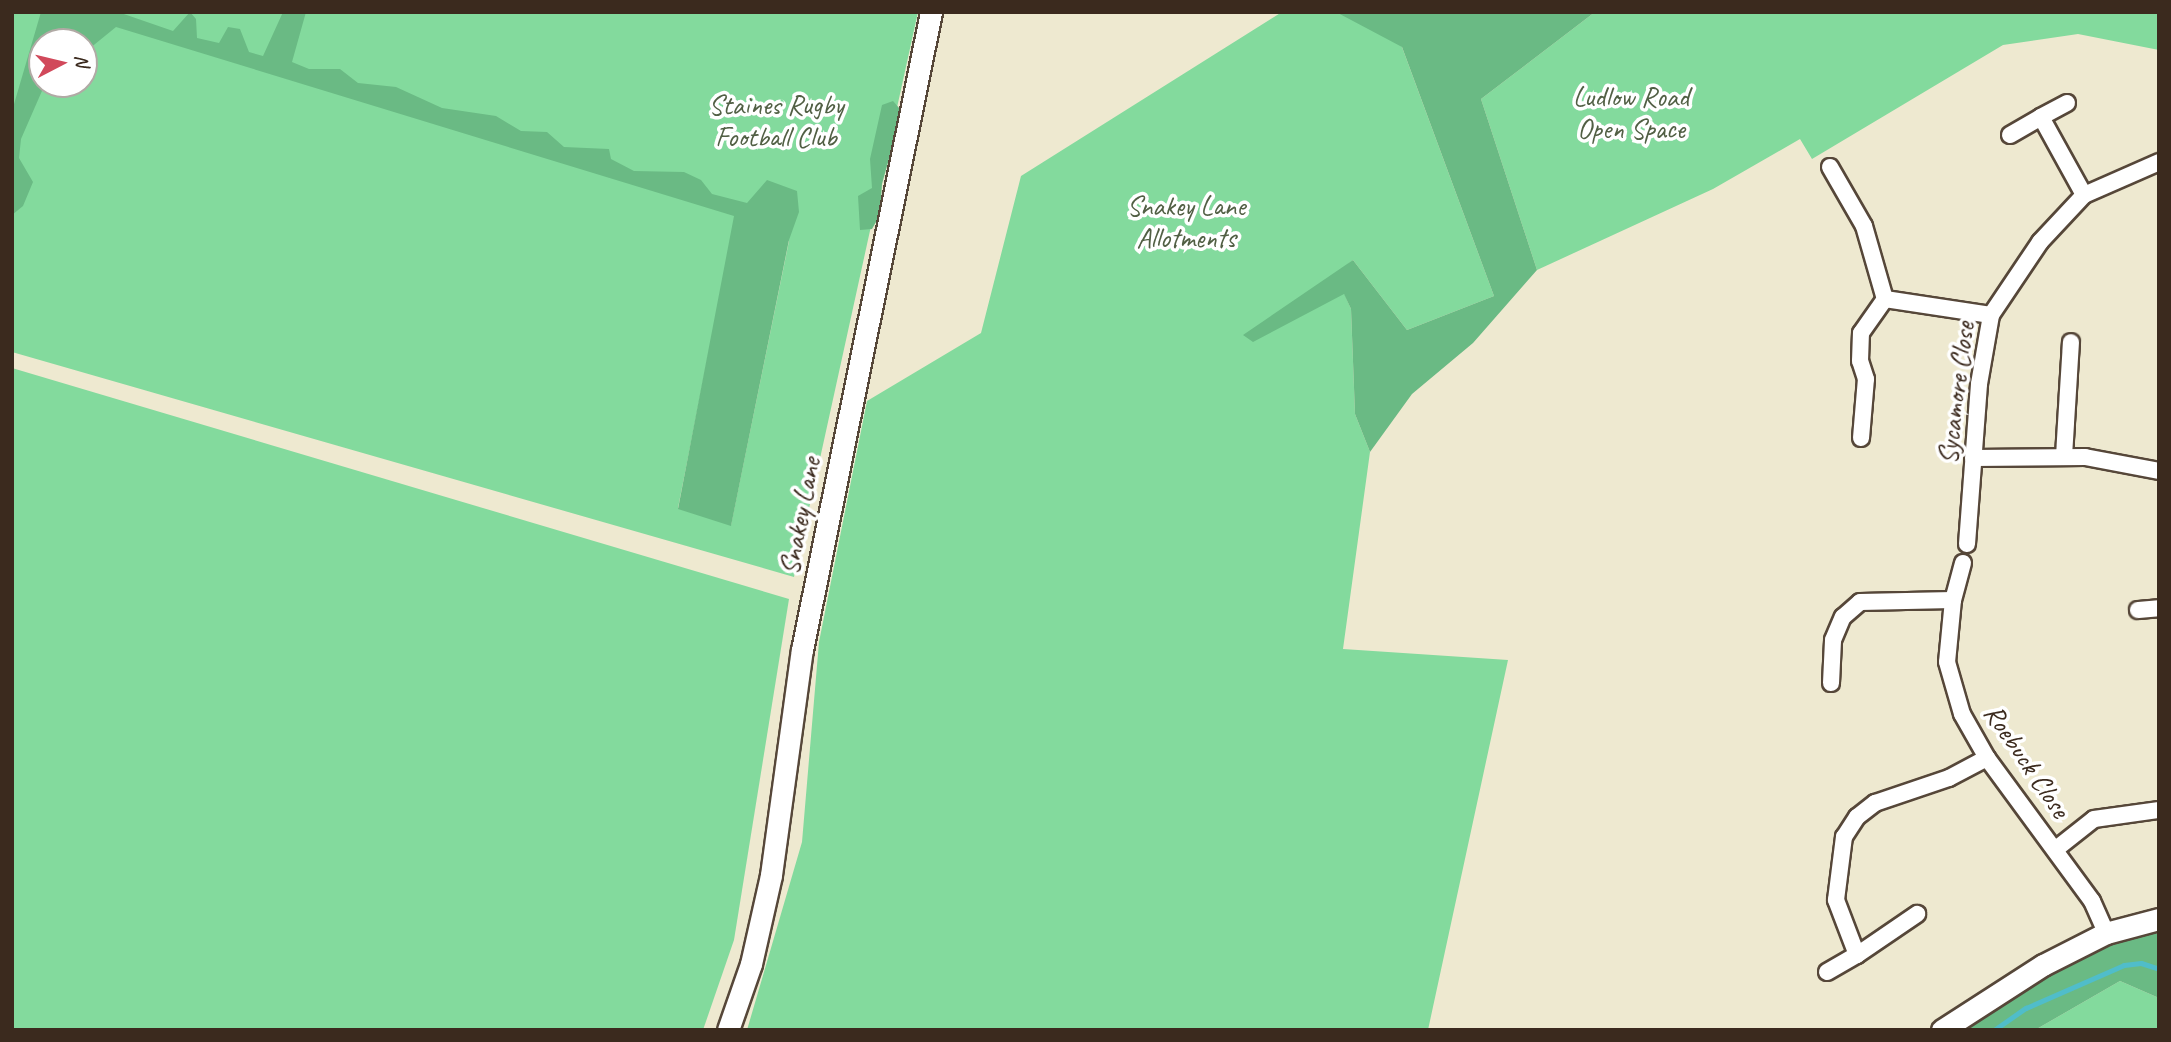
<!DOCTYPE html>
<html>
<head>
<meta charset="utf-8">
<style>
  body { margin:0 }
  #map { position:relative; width:2171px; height:1042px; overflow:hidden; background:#eee9d0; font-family:Caveat,sans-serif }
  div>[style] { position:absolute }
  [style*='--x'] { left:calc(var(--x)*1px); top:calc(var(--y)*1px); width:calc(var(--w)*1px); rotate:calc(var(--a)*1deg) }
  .green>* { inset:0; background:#83da9d }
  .forest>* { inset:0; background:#6aba84 }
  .stream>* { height:5px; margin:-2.5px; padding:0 2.5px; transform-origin:2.5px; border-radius:2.5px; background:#50bdca }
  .roads { filter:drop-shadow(2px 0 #564739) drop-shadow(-2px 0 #564739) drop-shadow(0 2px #564739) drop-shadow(0 -2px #564739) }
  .street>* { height:16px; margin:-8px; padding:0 8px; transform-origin:8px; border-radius:8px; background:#fff }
  .secondary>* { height:21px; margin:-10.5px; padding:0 10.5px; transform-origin:10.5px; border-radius:10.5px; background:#fff }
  span { translate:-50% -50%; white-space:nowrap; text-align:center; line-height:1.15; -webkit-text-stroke:7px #fff; paint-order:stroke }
  .park-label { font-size:28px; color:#515f44 }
  .street-label { font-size:28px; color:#3b2a1e }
  .frame { position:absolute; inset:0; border:14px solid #3b2a1e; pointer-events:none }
  .north { position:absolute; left:28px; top:28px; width:70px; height:70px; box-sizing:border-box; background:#fff; border:2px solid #b1aaa5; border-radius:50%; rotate:83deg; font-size:19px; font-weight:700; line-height:28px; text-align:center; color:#3b2a1e }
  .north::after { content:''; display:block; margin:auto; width:24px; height:32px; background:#d1495b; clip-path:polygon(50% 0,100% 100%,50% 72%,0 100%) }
</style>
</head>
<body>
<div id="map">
  <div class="green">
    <div style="clip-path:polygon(evenodd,12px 12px,918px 12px,794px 577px,12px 352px,12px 12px,42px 42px,84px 42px,84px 84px,42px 84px,42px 42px,12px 12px,734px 224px,789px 241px,731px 525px,678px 508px,734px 224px)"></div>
    <div style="clip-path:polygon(1282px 12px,1389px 12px,1494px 296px,1407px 330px,1353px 260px,1253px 341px,1344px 293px,1351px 309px,1355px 414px,1370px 452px,1343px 649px,1508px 660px,1428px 1030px,747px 1030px,802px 842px,819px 642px,867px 401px,981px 333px,1021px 176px)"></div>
    <div style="clip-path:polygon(1595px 12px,2159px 12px,2159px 50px,2078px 34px,2003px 45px,1812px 159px,1800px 139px,1713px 189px,1537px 270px,1481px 99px)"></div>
    <div style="clip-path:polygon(12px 368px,789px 599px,734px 940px,703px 1030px,12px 1030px)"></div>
    <div style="clip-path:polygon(2120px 981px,2159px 998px,2159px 1030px,2035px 1030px)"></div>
  </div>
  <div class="forest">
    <div style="clip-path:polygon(41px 12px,118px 12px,173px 31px,190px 12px,196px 19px,197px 38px,219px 43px,228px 27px,240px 29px,249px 52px,263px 56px,283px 12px,306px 12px,292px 62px,309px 69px,340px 69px,358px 83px,396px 87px,442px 108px,496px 116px,521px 131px,547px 132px,564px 147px,609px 149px,611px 159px,634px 171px,684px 172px,701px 180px,712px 194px,747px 203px,767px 180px,797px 191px,799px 212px,789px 240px,731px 526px,678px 509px,734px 216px,116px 27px,84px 53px,84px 42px,42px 42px,45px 84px,21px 139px,19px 158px,33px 182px,23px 206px,12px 215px,12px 111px)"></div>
    <div style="clip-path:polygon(1336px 12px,1595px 12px,1481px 99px,1537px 270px,1473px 343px,1412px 394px,1370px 452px,1355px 414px,1351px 309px,1344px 294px,1253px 342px,1243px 335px,1353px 260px,1407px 330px,1494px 296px,1402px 47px)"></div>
    <div style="clip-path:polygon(893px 101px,900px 109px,899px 123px,882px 184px,880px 215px,872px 229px,860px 230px,858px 196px,872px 188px,870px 159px,882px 105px)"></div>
    <div style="clip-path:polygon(2159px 933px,2159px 998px,2120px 981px,2035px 1030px,1965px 1030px,2057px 965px,2122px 936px)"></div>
  </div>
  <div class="stream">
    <div style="--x:1994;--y:1030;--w:39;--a:-35"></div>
    <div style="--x:2026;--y:1008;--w:107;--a:-23.7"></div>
    <div style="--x:2124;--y:965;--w:17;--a:-7"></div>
    <div style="--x:2141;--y:963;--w:19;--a:18"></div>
  </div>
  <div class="roads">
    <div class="street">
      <div style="--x:2067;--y:103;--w:30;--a:152"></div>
      <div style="--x:2041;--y:117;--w:89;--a:61.1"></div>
      <div style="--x:2010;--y:135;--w:36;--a:-30"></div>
      <div style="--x:1830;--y:167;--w:68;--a:60"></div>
      <div style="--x:1864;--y:226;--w:76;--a:74"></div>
      <div style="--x:1885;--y:299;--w:107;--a:8.6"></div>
      <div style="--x:1861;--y:438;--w:59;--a:-85.2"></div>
      <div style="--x:1866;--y:379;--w:19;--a:-108"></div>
      <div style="--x:1860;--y:361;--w:28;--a:-88"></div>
      <div style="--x:1861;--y:333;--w:42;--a:-54.8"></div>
      <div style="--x:2064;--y:456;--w:114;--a:-86.5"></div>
      <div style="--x:1973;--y:458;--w:112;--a:-0.5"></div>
      <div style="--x:2085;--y:457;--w:75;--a:10.7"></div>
      <div style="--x:1967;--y:544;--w:160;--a:-85.7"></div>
      <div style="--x:1979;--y:384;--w:70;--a:-80.1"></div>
      <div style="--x:1991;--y:315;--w:88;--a:-56.1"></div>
      <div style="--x:2040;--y:242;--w:64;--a:-46.9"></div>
      <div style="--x:2084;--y:195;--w:82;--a:-23.7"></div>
      <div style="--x:1963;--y:563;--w:38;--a:105"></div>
      <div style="--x:1953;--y:600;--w:62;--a:95.5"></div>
      <div style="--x:1947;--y:662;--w:54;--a:73.9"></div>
      <div style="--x:1962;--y:714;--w:51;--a:60.4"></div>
      <div style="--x:1987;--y:758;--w:177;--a:53.7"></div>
      <div style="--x:2092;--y:901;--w:35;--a:66"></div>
      <div style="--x:2138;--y:610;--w:21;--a:-5"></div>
      <div style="--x:1831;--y:683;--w:43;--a:-87.3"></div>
      <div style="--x:1833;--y:640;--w:25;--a:-67"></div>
      <div style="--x:1843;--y:617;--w:23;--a:-41"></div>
      <div style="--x:1860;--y:602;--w:93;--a:-1.2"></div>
      <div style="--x:2056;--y:849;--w:48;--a:-38.3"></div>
      <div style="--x:2094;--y:819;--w:66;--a:-7.9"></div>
      <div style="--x:1857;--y:955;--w:73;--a:-34.3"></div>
      <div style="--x:1827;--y:972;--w:34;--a:-30"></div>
      <div style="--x:1857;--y:955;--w:59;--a:-110.9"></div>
      <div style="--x:1836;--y:900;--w:64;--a:-82.8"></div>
      <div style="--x:1844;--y:837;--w:24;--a:-57"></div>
      <div style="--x:1857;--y:817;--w:23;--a:-38"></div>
      <div style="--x:1875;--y:803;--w:78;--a:-18.7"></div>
      <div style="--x:1949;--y:778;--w:43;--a:-27.8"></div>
    </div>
    <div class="secondary">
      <div style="--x:728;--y:1030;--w:70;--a:-70.8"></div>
      <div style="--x:751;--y:964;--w:91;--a:-77.3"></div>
      <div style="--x:771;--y:875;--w:227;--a:-82.2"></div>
      <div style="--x:802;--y:650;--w:651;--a:-78.57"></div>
      <div style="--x:1942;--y:1030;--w:120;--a:-32.8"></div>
      <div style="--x:2043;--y:965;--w:71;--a:-26.9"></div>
      <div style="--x:2106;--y:933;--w:55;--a:-14.8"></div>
    </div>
  </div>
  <div class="park-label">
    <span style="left:1631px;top:113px">Ludlow Road<br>Open Space</span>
    <span style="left:776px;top:121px">Staines Rugby<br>Football Club</span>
    <span style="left:1186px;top:222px">Snakey Lane<br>Allotments</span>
  </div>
  <div class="street-label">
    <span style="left:1956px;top:393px;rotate:-83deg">Sycamore Close</span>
    <span style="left:800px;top:516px;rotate:-79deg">Snakey Lane</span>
    <span style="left:2027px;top:761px;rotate:56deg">Roebuck Close</span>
  </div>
  <div class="frame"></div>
  <div class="north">N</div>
</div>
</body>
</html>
